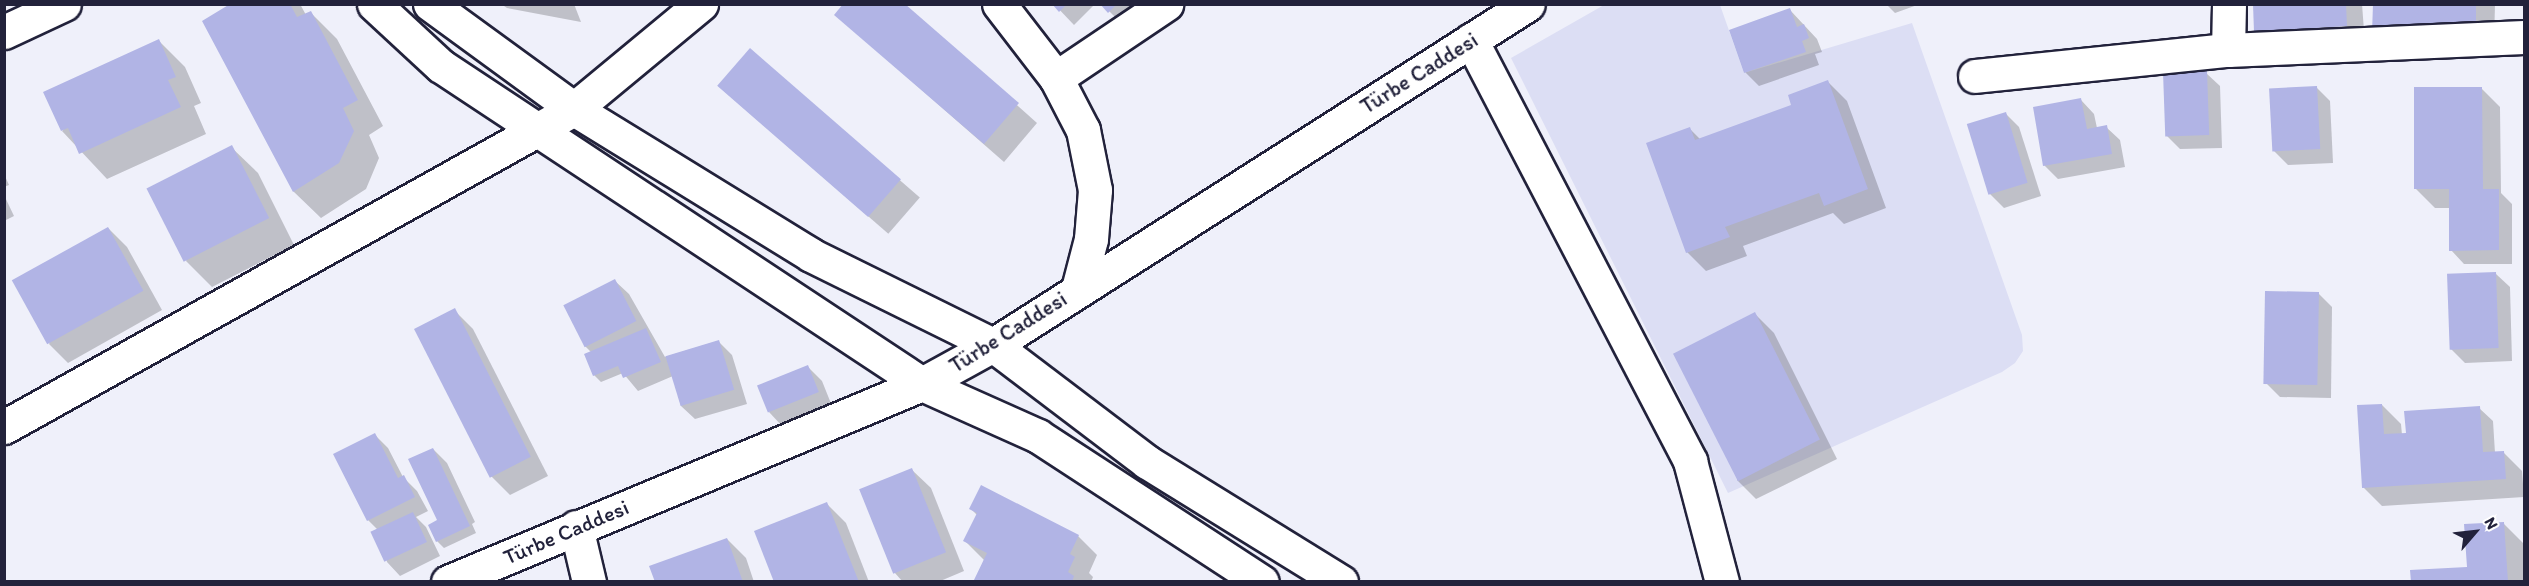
<!DOCTYPE html>
<html>
<head>
<meta charset="utf-8">
<style>
  body { margin:0 }
  #map { position:relative; width:2529px; height:586px; overflow:hidden; background:#eff0fa; font-family:Itim,sans-serif }
  div>[style] { position:absolute }
  [style*='--x'] { left:calc(var(--x)*1px); top:calc(var(--y)*1px); width:calc(var(--w)*1px); rotate:calc(var(--a)*1deg) }
  .built>* { inset:0; background:#dcdef4 }
  .shadow>* { inset:0; background:#0003; transform-origin:0 0 }
  .building>* { inset:0; background:#b1b4e5; transform-origin:0 0 }
  .roads { filter:drop-shadow(2px 0 #22223b) drop-shadow(-2px 0 #22223b) drop-shadow(0 2px #22223b) drop-shadow(0 -2px #22223b) }
  .minor>* { height:33px; margin:-16.5px; padding:0 16.5px; transform-origin:16.5px; border-radius:16.5px; background:#fff }
  .tertiary>* { height:33px; margin:-16.5px; padding:0 16.5px; transform-origin:16.5px; border-radius:16.5px; background:#fff }
  .secondary>* { height:33px; margin:-16.5px; padding:0 16.5px; transform-origin:16.5px; border-radius:16.5px; background:#fff }
  span { translate:-50% -50%; white-space:nowrap; text-align:center; line-height:1.15; -webkit-text-stroke:6px #fff; paint-order:stroke }
  .street-label { font-size:22px; color:#22223b }
  .frame { position:absolute; inset:0; border:6px solid #22223b; pointer-events:none }
  .north { position:absolute; left:2445px; top:502px; width:60px; height:60px; -webkit-text-stroke:4px #fff; paint-order:stroke; rotate:62deg; font-size:16px; font-weight:700; line-height:24px; text-align:center; color:#22223b }
  .north::after { content:''; display:block; margin:auto; width:21px; height:27px; background:#22223b; clip-path:polygon(50% 0,100% 100%,50% 72%,0 100%) }
</style>
</head>
<body>
<div id="map">
  <div class="built">
    <div style="clip-path:polygon(1604px 5px,1720px 5px,1744px 73px,1912px 23px,2022px 335px,2023px 351px,2015px 363px,2002px 372px,1728px 493px,1511px 58px)"></div>
  </div>
  <div class="shadow">
    <div style="clip-path:polygon(233px 4px,300px 4px,306px 15px,311px 13px,337px 39px,383px 126px,369px 135px,379px 158px,366px 189px,321px 218px,294px 192px,204px 22px)"></div>
    <div style="clip-path:polygon(501px 4px,574px 4px,581px 22px,507px 8px)"></div>
    <div style="clip-path:polygon(903px 4px,1037px 123px,1004px 162px,836px 15px)"></div>
    <div style="clip-path:polygon(1054px 4px,1095px 4px,1074px 25px)"></div>
    <div style="clip-path:polygon(1102px 4px,1130px 4px,1137px 12px,1123px 25px)"></div>
    <div style="clip-path:polygon(1886px 4px,1920px 4px,1895px 13px)"></div>
    <div style="clip-path:polygon(2254px 4px,2362px 4px,2365px 44px,2275px 50px,2256px 31px)"></div>
    <div style="clip-path:polygon(2374px 4px,2495px 4px,2494px 43px,2374px 32px)"></div>
    <div style="clip-path:polygon(1790px 10px,1817px 39px,1822px 52px,1815px 54px,1819px 65px,1759px 86px,1745px 72px)"></div>
    <div style="clip-path:polygon(159px 41px,185px 67px,201px 103px,194px 106px,206px 134px,107px 179px,62px 131px)"></div>
    <div style="left:750px;top:50px;width:225px;height:48px;rotate:41deg"></div>
    <div style="clip-path:polygon(2206px 73px,2220px 86px,2222px 148px,2180px 149px,2167px 136px)"></div>
    <div style="clip-path:polygon(1828px 82px,1847px 101px,1886px 208px,1844px 224px,1833px 213px,1743px 246px,1747px 256px,1706px 271px,1687px 252px,1690px 129px,1700px 139px,1793px 106px)"></div>
    <div style="clip-path:polygon(2316px 87px,2330px 101px,2333px 163px,2288px 165px,2274px 151px)"></div>
    <div style="clip-path:polygon(2481px 88px,2500px 107px,2501px 193px,2512px 204px,2512px 264px,2464px 264px,2451px 250px,2450px 208px,2435px 208px,2416px 189px)"></div>
    <div style="clip-path:polygon(2081px 100px,2094px 114px,2097px 128px,2106px 127px,2120px 140px,2125px 167px,2058px 179px,2044px 165px)"></div>
    <div style="clip-path:polygon(2005px 113px,2019px 127px,2041px 196px,2004px 208px,1990px 194px)"></div>
    <div style="clip-path:polygon(231px 147px,258px 173px,294px 245px,212px 287px,186px 261px)"></div>
    <div style="clip-path:polygon(4px 174px,9px 185px,4px 187px)"></div>
    <div style="clip-path:polygon(4px 195px,14px 216px,4px 221px)"></div>
    <div style="clip-path:polygon(108px 228px,127px 247px,162px 310px,68px 363px,49px 344px)"></div>
    <div style="clip-path:polygon(2496px 274px,2510px 287px,2512px 361px,2465px 363px,2451px 349px)"></div>
    <div style="clip-path:polygon(615px 281px,629px 294px,665px 357px,718px 341px,732px 355px,747px 404px,695px 419px,681px 406px,673px 376px,638px 391px,623px 373px,601px 382px,594px 375px,592px 353px,585px 346px)"></div>
    <div style="clip-path:polygon(2318px 293px,2332px 307px,2331px 398px,2280px 397px,2266px 383px)"></div>
    <div style="clip-path:polygon(454px 310px,473px 329px,548px 476px,510px 495px,491px 476px,416px 329px)"></div>
    <div style="clip-path:polygon(1755px 314px,1774px 333px,1837px 459px,1756px 499px,1737px 480px)"></div>
    <div style="clip-path:polygon(808px 367px,822px 381px,832px 406px,782px 426px,769px 412px)"></div>
    <div style="clip-path:polygon(2382px 405px,2401px 424px,2402px 435px,2479px 408px,2493px 421px,2495px 453px,2503px 452px,2522px 471px,2524px 497px,2382px 506px,2363px 487px)"></div>
    <div style="clip-path:polygon(375px 435px,388px 448px,403px 477px,417px 491px,428px 511px,416px 517px,426px 527px,440px 556px,400px 576px,387px 562px,379px 531px,368px 520px)"></div>
    <div style="clip-path:polygon(433px 449px,447px 463px,475px 522px,472px 524px,476px 533px,444px 548px,437px 541px,439px 521px)"></div>
    <div style="clip-path:polygon(912px 470px,931px 488px,964px 571px,938px 582px,903px 582px,894px 572px)"></div>
    <div style="clip-path:polygon(827px 504px,846px 523px,869px 582px,775px 582px)"></div>
    <div style="clip-path:polygon(970px 508px,1078px 536px,1097px 555px,1089px 573px,1093px 577px,1091px 582px,975px 582px,984px 560px,965px 541px,978px 516px)"></div>
    <div style="clip-path:polygon(2504px 524px,2523px 543px,2524px 582px,2412px 582px,2468px 568px)"></div>
    <div style="clip-path:polygon(727px 539px,746px 558px,754px 582px,657px 582px)"></div>
  </div>
  <div class="building">
    <div style="clip-path:polygon(230px 4px,290px 4px,297px 17px,311px 11px,358px 100px,343px 108px,354px 131px,339px 163px,293px 192px,202px 21px)"></div>
    <div style="clip-path:polygon(843px 4px,905px 4px,1019px 103px,984px 144px,834px 15px)"></div>
    <div style="clip-path:polygon(1052px 4px,1067px 4px,1059px 12px)"></div>
    <div style="clip-path:polygon(1100px 4px,1117px 4px,1108px 13px)"></div>
    <div style="clip-path:polygon(2253px 4px,2346px 4px,2347px 26px,2254px 32px)"></div>
    <div style="clip-path:polygon(2373px 4px,2476px 4px,2476px 25px,2394px 24px,2394px 33px,2372px 33px)"></div>
    <div style="clip-path:polygon(1790px 8px,1797px 27px,1804px 24px,1809px 38px,1802px 41px,1806px 52px,1744px 73px,1729px 30px)"></div>
    <div style="clip-path:polygon(159px 39px,176px 77px,168px 80px,181px 107px,79px 154px,68px 128px,61px 131px,43px 92px)"></div>
    <div style="left:750px;top:48px;width:200px;height:50px;rotate:41deg"></div>
    <div style="left:2207px;top:71px;width:64px;height:44px;rotate:88deg"></div>
    <div style="clip-path:polygon(1828px 80px,1868px 189px,1824px 206px,1819px 193px,1725px 227px,1730px 237px,1686px 253px,1646px 143px,1690px 127px,1695px 140px,1791px 105px,1788px 95px)"></div>
    <div style="left:2317px;top:86px;width:63px;height:48px;rotate:87deg"></div>
    <div style="clip-path:polygon(2414px 87px,2482px 87px,2483px 189px,2499px 189px,2499px 250px,2449px 251px,2449px 189px,2414px 189px)"></div>
    <div style="clip-path:polygon(2081px 98px,2087px 129px,2107px 125px,2112px 154px,2043px 166px,2033px 107px)"></div>
    <div style="left:2006px;top:112px;width:74px;height:41px;rotate:73deg"></div>
    <div style="left:232px;top:145px;width:82px;height:96px;rotate:63deg"></div>
    <div style="left:108px;top:227px;width:73px;height:110px;rotate:61deg"></div>
    <div style="left:2496px;top:272px;width:76px;height:49px;rotate:88deg"></div>
    <div style="left:615px;top:279px;width:47px;height:58px;rotate:63deg"></div>
    <div style="left:2265px;top:291px;width:54px;height:93px;rotate:1deg"></div>
    <div style="left:455px;top:308px;width:167px;height:46px;rotate:63deg"></div>
    <div style="left:1755px;top:312px;width:143px;height:92px;rotate:63deg"></div>
    <div style="clip-path:polygon(646px 328px,661px 362px,623px 378px,618px 366px,593px 376px,584px 354px)"></div>
    <div style="left:719px;top:340px;width:52px;height:56px;rotate:73deg"></div>
    <div style="left:808px;top:365px;width:29px;height:55px;rotate:68deg"></div>
    <div style="clip-path:polygon(2382px 404px,2384px 434px,2406px 433px,2404px 411px,2480px 406px,2483px 452px,2504px 451px,2506px 479px,2362px 488px,2357px 405px)"></div>
    <div style="clip-path:polygon(375px 433px,398px 478px,404px 475px,415px 497px,367px 521px,333px 454px)"></div>
    <div style="clip-path:polygon(433px 448px,470px 526px,436px 542px,428px 525px,437px 520px,408px 459px)"></div>
    <div style="left:912px;top:468px;width:91px;height:57px;rotate:68deg"></div>
    <div style="clip-path:polygon(981px 485px,1079px 535px,1070px 554px,1075px 557px,1068px 572px,1074px 576px,1072px 582px,973px 582px,987px 553px,963px 541px,977px 513px,969px 509px)"></div>
    <div style="clip-path:polygon(827px 502px,859px 582px,774px 582px,754px 531px)"></div>
    <div style="left:413px;top:512px;width:33px;height:47px;rotate:65deg"></div>
    <div style="clip-path:polygon(2504px 522px,2508px 582px,2411px 582px,2410px 570px,2467px 567px,2464px 524px)"></div>
    <div style="clip-path:polygon(727px 538px,743px 582px,655px 582px,649px 566px)"></div>
  </div>
  <div class="roads">
    <div class="minor">
      <div style="--x:999;--y:4;--w:93;--a:52.4"></div>
      <div style="--x:1056;--y:78;--w:59;--a:62.6"></div>
      <div style="--x:1083;--y:130;--w:61;--a:78.7"></div>
      <div style="--x:1095;--y:190;--w:49;--a:94.7"></div>
      <div style="--x:1091;--y:239;--w:52;--a:104.6"></div>
      <div style="--x:2229;--y:4;--w:46;--a:91.2"></div>
      <div style="--x:2228;--y:50;--w:296;--a:-2.5"></div>
      <div style="--x:4;--y:32;--w:66;--a:-25"></div>
      <div style="--x:1471;--y:40;--w:475;--a:62.5"></div>
      <div style="--x:1690;--y:461;--w:125;--a:75.2"></div>
      <div style="--x:1975;--y:76;--w:254;--a:-5.9"></div>
      <div style="--x:1056;--y:78;--w:133;--a:-33.9"></div>
      <div style="--x:537;--y:130;--w:43;--a:-29.6"></div>
      <div style="--x:574;--y:109;--w:165;--a:-39.6"></div>
      <div style="--x:576;--y:527;--w:57;--a:76.7"></div>
    </div>
    <div class="tertiary">
      <div style="--x:4;--y:427;--w:610;--a:-29.13"></div>
      <div style="--x:448;--y:582;--w:514;--a:-22.67"></div>
      <div style="--x:922;--y:384;--w:81;--a:-28.8"></div>
      <div style="--x:993;--y:345;--w:634;--a:-32.51"></div>
    </div>
    <div class="secondary">
      <div style="--x:374;--y:4;--w:91;--a:42.8"></div>
      <div style="--x:441;--y:66;--w:577;--a:33.47"></div>
      <div style="--x:922;--y:384;--w:127;--a:24.1"></div>
      <div style="--x:1038;--y:436;--w:267;--a:33.1"></div>
      <div style="--x:430;--y:4;--w:178;--a:36.1"></div>
      <div style="--x:574;--y:109;--w:278;--a:31.6"></div>
      <div style="--x:811;--y:255;--w:203;--a:26.3"></div>
      <div style="--x:993;--y:345;--w:193;--a:37.2"></div>
      <div style="--x:1147;--y:462;--w:228;--a:31.7"></div>
    </div>
  </div>
  <div class="street-label">
    <span style="left:1419px;top:73px;rotate:-32deg">Türbe Caddesi</span>
    <span style="left:1008px;top:332px;rotate:-32deg">Türbe Caddesi</span>
    <span style="left:566px;top:532px;rotate:-23deg">Türbe Caddesi</span>
  </div>
  <div class="frame"></div>
  <div class="north">N</div>
</div>
</body>
</html>
